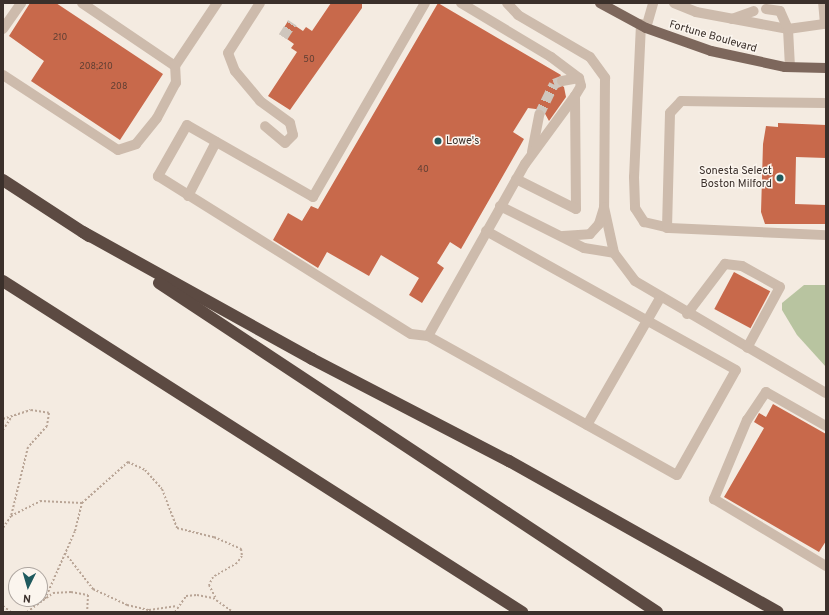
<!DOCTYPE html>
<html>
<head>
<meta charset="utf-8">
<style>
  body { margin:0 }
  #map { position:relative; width:829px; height:615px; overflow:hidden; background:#f4ebe1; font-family:Overpass,sans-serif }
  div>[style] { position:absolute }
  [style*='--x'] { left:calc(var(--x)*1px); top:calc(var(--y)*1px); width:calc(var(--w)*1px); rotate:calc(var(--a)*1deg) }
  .green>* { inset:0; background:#b8c4a0 }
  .building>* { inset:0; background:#c8694b; transform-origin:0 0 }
  .minor-tunnel>* { height:10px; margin-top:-5px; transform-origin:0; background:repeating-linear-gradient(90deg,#cfc6bd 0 10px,transparent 0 15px) }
  .path>* { height:2px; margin-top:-1px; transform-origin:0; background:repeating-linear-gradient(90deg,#b9a596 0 2px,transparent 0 4px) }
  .minor>* { height:10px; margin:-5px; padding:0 5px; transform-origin:5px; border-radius:5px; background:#cdbbac }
  .major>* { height:10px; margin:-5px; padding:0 5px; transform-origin:5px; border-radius:5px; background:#7d675c }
  .highway>* { height:12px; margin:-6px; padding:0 6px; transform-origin:6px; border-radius:6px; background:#5c4a42 }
  .dots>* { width:11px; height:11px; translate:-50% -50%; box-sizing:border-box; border:2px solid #fbf5ee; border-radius:50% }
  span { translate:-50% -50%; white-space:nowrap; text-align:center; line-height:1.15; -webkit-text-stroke:3px #fbf5ee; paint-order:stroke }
  .number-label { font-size:9px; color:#5e3e33 }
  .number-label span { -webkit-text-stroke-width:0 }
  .street-label { font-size:11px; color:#3b302b }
  .poi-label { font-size:11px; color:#3b302b }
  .left { translate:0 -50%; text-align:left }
  .right { translate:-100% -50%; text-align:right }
  .frame { position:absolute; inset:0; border:4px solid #3b302b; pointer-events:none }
  .north { position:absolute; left:8px; top:567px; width:40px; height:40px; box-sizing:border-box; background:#fbf5ee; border:1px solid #aea6a0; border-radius:50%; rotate:185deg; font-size:11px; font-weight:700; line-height:16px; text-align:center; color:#3b302b }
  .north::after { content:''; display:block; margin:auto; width:14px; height:18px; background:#1f5a5e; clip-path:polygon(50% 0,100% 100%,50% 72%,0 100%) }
</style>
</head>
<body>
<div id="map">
  <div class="green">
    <div style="clip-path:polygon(804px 285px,826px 285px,826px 367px,797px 335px,782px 310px,782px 303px)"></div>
  </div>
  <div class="building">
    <div style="clip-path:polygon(30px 3px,56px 3px,163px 74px,120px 140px,31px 81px,44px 61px,9px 36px)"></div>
    <div style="clip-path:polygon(331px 3px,362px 3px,362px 8px,290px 110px,268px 96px,297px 52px,291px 48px,294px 44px,280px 34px,288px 21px,303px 31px,306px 27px,312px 31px)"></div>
    <div style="clip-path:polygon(438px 3px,561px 75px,556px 82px,564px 87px,566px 97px,549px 121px,543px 110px,528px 108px,513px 132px,524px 139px,461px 249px,450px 242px,437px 263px,444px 268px,422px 303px,409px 295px,419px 278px,381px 255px,369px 276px,327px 252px,318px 268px,273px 240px,288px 213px,302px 221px,311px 206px,318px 209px)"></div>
    <div style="clip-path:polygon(778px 123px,826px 125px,826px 158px,796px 157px,795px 204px,826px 205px,826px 224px,765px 224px,761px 212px,763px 144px,766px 126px,778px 127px)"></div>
    <div style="left:734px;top:272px;width:41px;height:42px;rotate:28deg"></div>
    <div style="clip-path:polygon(773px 404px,826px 434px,826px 541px,819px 552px,724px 497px,764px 428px,754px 422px,759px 413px,766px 417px)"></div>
  </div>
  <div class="minor-tunnel">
    <div style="--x:283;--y:37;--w:17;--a:-57"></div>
    <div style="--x:539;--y:115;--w:34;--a:-64"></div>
    <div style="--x:554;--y:84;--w:9;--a:-21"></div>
  </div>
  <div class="path">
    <div style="--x:3;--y:419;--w:29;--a:-18"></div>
    <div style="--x:31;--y:410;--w:18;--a:9"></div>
    <div style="--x:49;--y:413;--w:13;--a:99"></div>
    <div style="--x:47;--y:426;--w:28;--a:132"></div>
    <div style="--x:28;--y:447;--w:71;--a:103.8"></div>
    <div style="--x:11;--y:516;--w:14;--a:124"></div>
    <div style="--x:3;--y:430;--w:17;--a:-57"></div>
    <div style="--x:11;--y:516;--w:33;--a:-27"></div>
    <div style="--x:40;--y:501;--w:42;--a:2.7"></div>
    <div style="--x:82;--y:503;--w:62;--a:-41.7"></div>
    <div style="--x:128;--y:462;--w:19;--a:25"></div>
    <div style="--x:145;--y:470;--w:25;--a:48"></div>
    <div style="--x:162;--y:489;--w:42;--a:69"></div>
    <div style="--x:177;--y:528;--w:38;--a:14"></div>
    <div style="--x:214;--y:537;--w:30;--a:24"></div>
    <div style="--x:241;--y:549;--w:7;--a:82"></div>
    <div style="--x:242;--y:556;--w:9;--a:126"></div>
    <div style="--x:237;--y:563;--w:28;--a:150"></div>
    <div style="--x:213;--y:577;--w:9;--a:117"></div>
    <div style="--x:209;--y:585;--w:16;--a:63"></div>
    <div style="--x:65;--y:553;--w:46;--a:52.1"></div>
    <div style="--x:93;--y:589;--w:38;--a:25"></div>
    <div style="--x:127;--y:605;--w:23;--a:13"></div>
    <div style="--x:149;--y:610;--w:28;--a:-8"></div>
    <div style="--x:45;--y:599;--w:74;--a:-66.2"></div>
    <div style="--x:75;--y:531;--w:29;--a:-76"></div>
    <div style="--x:3;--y:606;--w:10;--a:37"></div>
    <div style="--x:27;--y:612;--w:32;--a:-36"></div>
    <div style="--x:53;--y:593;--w:18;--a:-3"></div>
    <div style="--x:71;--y:592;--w:17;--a:10"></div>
    <div style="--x:88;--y:595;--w:17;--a:93"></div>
    <div style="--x:175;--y:612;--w:19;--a:-55"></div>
    <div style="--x:186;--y:596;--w:11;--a:-5"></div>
    <div style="--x:197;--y:595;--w:16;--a:11"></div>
    <div style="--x:213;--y:598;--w:24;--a:35"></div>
  </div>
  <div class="minor">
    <div style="--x:82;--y:3;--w:112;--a:34.1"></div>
    <div style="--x:260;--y:3;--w:59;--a:122.6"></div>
    <div style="--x:228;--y:53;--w:19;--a:69"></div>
    <div style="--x:235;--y:71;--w:39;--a:50"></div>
    <div style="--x:260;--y:101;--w:37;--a:36"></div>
    <div style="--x:290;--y:123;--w:12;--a:76"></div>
    <div style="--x:293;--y:135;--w:11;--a:135"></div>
    <div style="--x:285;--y:143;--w:26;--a:-140"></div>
    <div style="--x:425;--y:3;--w:224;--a:120"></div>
    <div style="--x:313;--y:197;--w:145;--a:-150.3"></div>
    <div style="--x:187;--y:125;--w:59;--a:119.6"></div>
    <div style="--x:158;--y:176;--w:298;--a:32"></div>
    <div style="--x:411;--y:334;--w:17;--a:7"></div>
    <div style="--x:428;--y:336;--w:285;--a:29.2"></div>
    <div style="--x:677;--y:475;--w:120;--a:-60.7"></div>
    <div style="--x:736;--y:370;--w:286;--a:-150.9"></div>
    <div style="--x:461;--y:3;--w:105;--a:31"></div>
    <div style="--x:551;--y:57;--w:35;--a:37"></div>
    <div style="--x:579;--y:78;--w:8;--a:76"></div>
    <div style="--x:581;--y:86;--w:12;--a:121"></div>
    <div style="--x:575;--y:96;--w:113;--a:89.5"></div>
    <div style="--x:576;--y:209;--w:67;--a:-153.4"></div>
    <div style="--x:507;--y:3;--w:16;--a:47"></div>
    <div style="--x:518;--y:15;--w:83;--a:30.3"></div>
    <div style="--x:590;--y:57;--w:26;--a:54"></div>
    <div style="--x:605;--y:78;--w:129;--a:90.4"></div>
    <div style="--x:604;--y:207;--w:47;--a:77.7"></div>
    <div style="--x:614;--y:253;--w:35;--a:53"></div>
    <div style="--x:635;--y:281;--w:221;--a:30.4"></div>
    <div style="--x:674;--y:3;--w:24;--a:22"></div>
    <div style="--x:696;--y:12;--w:94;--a:10.5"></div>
    <div style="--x:788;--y:29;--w:38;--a:87"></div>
    <div style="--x:766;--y:9;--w:14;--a:8"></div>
    <div style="--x:780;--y:11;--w:20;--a:66"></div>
    <div style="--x:788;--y:29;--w:37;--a:-8"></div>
    <div style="--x:825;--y:24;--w:21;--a:-95"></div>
    <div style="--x:732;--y:19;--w:23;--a:-20"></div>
    <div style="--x:641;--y:24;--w:153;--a:92.6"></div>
    <div style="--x:634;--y:177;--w:31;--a:88"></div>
    <div style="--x:635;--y:208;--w:17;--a:57"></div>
    <div style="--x:644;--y:222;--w:26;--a:13"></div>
    <div style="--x:669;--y:228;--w:157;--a:2.6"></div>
    <div style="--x:646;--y:28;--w:26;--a:-74"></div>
    <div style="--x:3;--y:29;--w:32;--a:-55"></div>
    <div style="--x:3;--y:75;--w:137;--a:33.1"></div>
    <div style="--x:118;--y:150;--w:19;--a:-18"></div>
    <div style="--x:136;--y:144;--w:33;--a:-51"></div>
    <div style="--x:157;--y:118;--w:40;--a:-62"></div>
    <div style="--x:176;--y:83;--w:17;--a:-93"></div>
    <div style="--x:175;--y:66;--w:76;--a:-56.3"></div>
    <div style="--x:562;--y:81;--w:17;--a:-10"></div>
    <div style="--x:532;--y:152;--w:38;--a:-79"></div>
    <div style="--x:188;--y:196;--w:61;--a:-62.6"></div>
    <div style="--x:500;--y:206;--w:94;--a:26.6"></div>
    <div style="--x:584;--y:248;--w:30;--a:9"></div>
    <div style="--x:667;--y:228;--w:115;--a:-88.5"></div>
    <div style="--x:670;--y:113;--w:16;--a:-47"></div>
    <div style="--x:681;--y:101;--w:145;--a:0.8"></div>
    <div style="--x:563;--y:236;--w:27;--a:-4"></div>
    <div style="--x:590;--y:234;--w:13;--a:-48"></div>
    <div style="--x:599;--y:224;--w:17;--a:-73"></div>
    <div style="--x:687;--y:314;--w:63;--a:-52.8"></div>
    <div style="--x:725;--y:264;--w:17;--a:7"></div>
    <div style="--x:742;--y:266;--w:43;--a:28.9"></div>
    <div style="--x:780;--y:287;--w:69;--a:118.4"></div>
    <div style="--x:428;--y:336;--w:197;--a:-60.6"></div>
    <div style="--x:525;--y:164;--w:84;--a:-53.7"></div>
    <div style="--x:587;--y:425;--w:146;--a:-60.1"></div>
    <div style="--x:826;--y:426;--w:69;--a:-150.5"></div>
    <div style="--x:766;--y:392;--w:34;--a:124"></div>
    <div style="--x:747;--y:420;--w:86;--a:112.7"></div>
    <div style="--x:714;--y:499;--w:131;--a:30.9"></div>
  </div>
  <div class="major">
    <div style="--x:600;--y:3;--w:52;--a:28.5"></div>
    <div style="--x:646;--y:28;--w:69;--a:19.5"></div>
    <div style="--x:711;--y:51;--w:76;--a:12.2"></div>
    <div style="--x:785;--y:67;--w:41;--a:1.4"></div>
  </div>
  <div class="highway">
    <div style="--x:3;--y:180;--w:103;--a:33.1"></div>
    <div style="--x:83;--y:232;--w:262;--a:29"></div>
    <div style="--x:312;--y:359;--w:222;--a:27.4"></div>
    <div style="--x:509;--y:461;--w:308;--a:29.3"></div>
    <div style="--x:3;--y:281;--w:616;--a:32.53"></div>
    <div style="--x:159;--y:283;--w:597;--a:33.45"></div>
  </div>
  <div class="dots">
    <div style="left:438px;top:141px;background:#1f5a5e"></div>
    <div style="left:780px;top:178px;background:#1f5a5e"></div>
  </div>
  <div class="number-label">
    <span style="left:60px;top:38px">210</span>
    <span style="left:309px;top:60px">50</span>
    <span style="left:96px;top:67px">208;210</span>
    <span style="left:119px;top:87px">208</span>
    <span style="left:423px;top:170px">40</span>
  </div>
  <div class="street-label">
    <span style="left:713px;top:37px;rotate:16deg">Fortune Boulevard</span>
  </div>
  <div class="poi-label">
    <span class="left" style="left:446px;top:141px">Lowe's</span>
    <span class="right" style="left:772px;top:178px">Sonesta Select<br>Boston Milford</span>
  </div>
  <div class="frame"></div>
  <div class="north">N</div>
</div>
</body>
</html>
